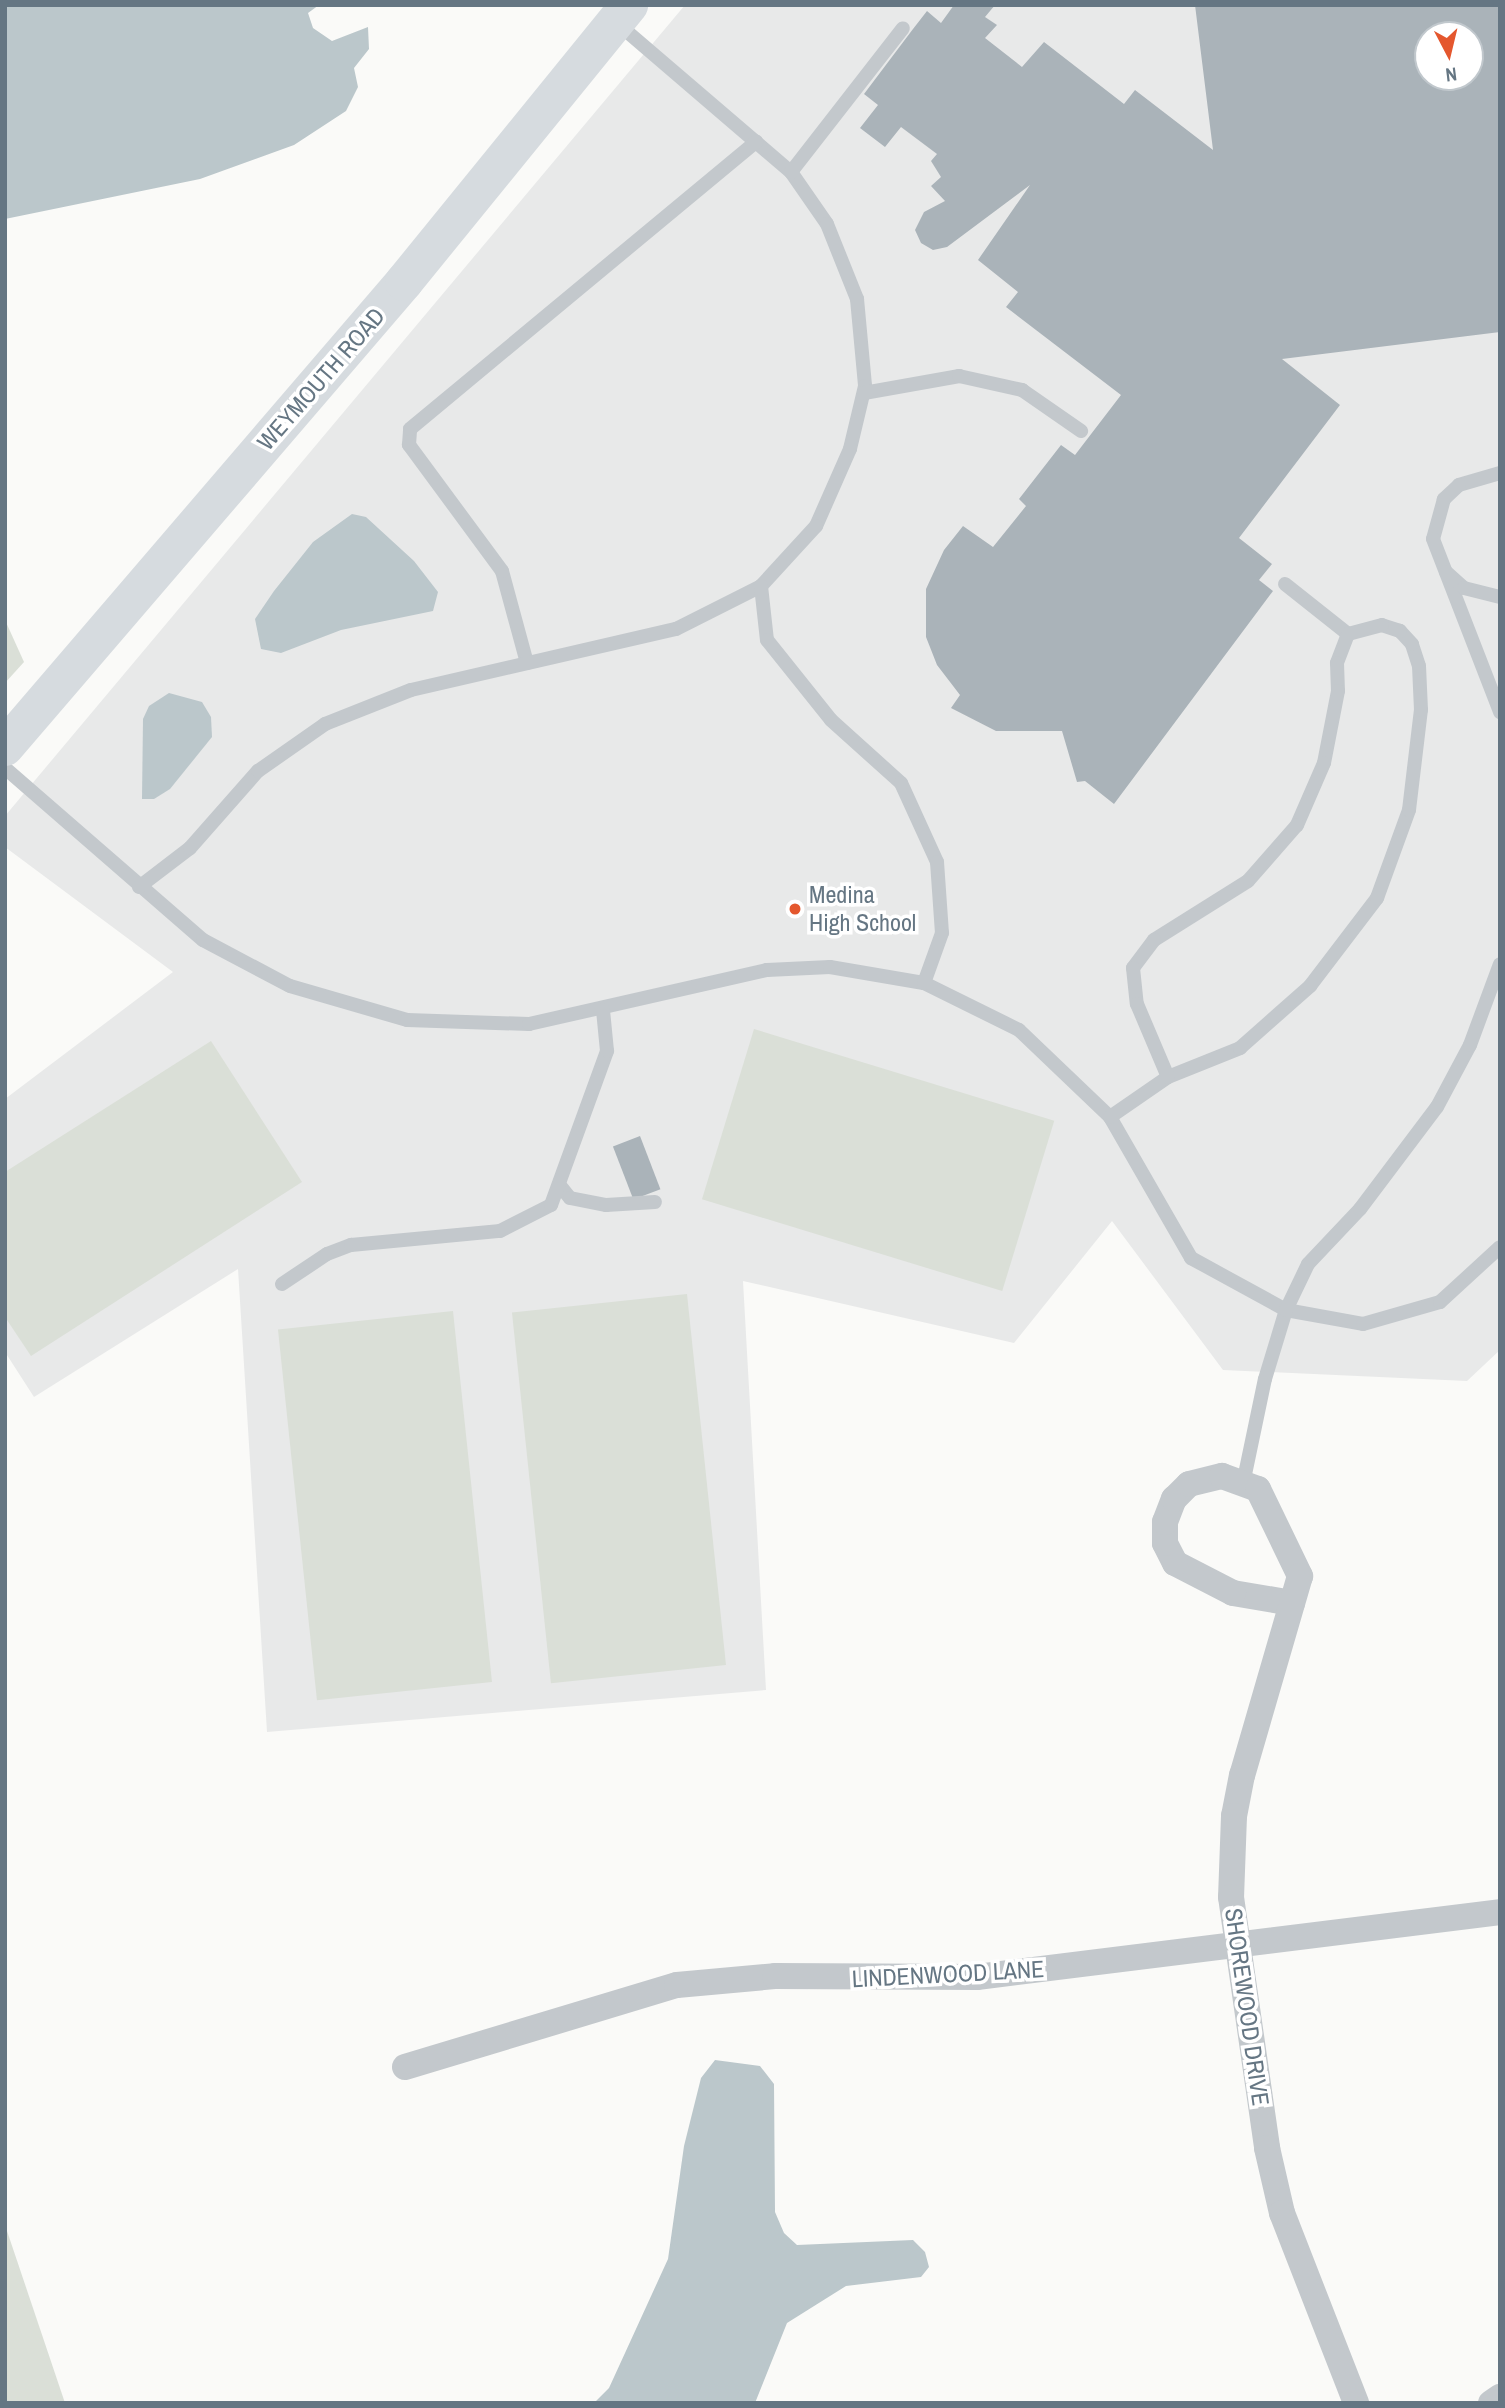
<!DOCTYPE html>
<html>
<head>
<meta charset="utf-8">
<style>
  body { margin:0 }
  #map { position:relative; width:1505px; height:2408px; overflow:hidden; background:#fafaf8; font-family:"Archivo Narrow",sans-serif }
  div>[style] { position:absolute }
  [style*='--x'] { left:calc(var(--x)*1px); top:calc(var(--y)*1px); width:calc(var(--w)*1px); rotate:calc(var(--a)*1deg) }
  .built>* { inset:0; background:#e8e9e9 }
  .green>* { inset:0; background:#dadfd7; transform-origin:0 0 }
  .water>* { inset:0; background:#bbc7cb }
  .building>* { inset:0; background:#aab3b9; transform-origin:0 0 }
  .lane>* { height:14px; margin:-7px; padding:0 7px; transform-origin:7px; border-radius:7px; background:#c3c8cc }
  .street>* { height:26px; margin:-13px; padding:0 13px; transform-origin:13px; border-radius:13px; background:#c3c8cc }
  .primary>* { height:38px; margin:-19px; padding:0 19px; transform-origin:19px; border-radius:19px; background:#d6dbdf }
  .dots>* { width:19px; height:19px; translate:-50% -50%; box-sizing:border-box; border:4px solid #fff; border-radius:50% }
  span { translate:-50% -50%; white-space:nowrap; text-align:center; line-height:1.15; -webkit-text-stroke:7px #fff; paint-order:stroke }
  .street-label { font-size:24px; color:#657683 }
  .poi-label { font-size:24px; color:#657683 }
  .left { translate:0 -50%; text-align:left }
  .frame { position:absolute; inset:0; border:7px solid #657683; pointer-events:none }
  .north { position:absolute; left:1414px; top:21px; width:70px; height:70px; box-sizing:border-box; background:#fff; border:2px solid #c1c8cd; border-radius:50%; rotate:173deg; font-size:19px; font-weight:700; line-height:28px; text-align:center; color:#657683 }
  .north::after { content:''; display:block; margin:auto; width:24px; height:32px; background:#e4572e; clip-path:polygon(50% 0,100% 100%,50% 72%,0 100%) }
</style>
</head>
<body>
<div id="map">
  <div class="built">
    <div style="clip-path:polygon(evenodd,685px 5px,1500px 5px,1500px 1350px,1467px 1381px,1223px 1370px,1112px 1221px,1014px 1343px,743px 1281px,766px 1690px,267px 1732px,238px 1269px,34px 1397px,5px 1352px,5px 1099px,173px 972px,5px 847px,5px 816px,685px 5px,1428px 35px,1470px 35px,1470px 77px,1428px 77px,1428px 35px)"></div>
  </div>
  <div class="green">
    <div style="clip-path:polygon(5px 620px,24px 662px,5px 683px)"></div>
    <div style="left:754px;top:1029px;width:314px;height:178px;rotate:17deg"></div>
    <div style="clip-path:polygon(211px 1041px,302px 1182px,31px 1356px,5px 1317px,5px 1172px)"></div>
    <div style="left:687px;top:1294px;width:373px;height:176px;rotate:84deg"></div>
    <div style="left:453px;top:1311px;width:373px;height:176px;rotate:84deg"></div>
    <div style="clip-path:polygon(5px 2225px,65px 2403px,5px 2403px)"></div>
  </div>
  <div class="water">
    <div style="clip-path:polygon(5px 5px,319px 5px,308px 13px,313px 28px,332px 41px,368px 27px,369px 49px,354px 68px,358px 87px,346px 111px,294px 145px,200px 179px,5px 219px)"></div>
    <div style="clip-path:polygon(352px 514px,366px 517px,414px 561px,438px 592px,433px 611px,341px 630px,281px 653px,261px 649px,255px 619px,274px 591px,313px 542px)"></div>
    <div style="clip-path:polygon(169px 693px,202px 702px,211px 717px,212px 737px,170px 789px,154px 799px,142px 799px,143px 719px,149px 706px)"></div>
    <div style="clip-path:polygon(715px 2060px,760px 2066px,774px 2084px,775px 2212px,784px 2233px,797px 2245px,913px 2240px,925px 2252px,929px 2267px,921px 2277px,846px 2286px,787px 2323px,755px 2403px,594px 2403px,609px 2388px,668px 2259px,684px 2146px,701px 2078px)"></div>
  </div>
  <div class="building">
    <div style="clip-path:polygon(evenodd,954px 5px,995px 5px,985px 17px,997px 25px,985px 38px,1022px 67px,1044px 42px,1124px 104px,1135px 90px,1213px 150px,1195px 5px,1500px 5px,1500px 332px,1282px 359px,1340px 405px,1239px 538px,1272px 564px,1259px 580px,1273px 591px,1114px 804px,1085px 781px,1077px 782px,1062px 731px,996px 731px,951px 708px,960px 695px,937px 665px,926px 637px,926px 589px,944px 550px,963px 526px,993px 547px,1026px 506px,1019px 499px,1061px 445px,1075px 455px,1121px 395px,1006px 307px,1018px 292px,978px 260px,1030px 185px,947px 247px,933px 250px,921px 243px,915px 230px,924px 212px,945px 201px,931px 186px,941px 177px,931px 161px,937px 154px,901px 127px,885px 147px,860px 128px,878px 105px,864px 94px,913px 29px,927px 11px,941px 23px,954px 5px,1428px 35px,1470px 35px,1470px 77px,1428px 77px,1428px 35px)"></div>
    <div style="left:640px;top:1136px;width:57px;height:29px;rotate:69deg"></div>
  </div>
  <div class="lane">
    <div style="--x:617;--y:23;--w:229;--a:40.6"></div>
    <div style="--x:791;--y:172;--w:63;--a:55.3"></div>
    <div style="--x:827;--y:224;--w:81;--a:68.2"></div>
    <div style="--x:857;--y:299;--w:87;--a:84.7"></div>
    <div style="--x:865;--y:386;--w:65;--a:103.4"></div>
    <div style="--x:850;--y:449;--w:84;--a:113.8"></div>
    <div style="--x:816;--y:526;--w:81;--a:132.5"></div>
    <div style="--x:791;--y:172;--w:182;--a:-52.1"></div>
    <div style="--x:864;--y:393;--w:97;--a:-10.1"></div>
    <div style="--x:959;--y:376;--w:65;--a:12.5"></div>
    <div style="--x:1022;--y:390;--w:72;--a:34.8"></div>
    <div style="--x:1500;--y:473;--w:43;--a:163.7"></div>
    <div style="--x:1459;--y:485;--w:21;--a:137"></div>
    <div style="--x:1444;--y:499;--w:41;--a:105.4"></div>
    <div style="--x:1433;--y:539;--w:186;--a:68.8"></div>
    <div style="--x:1446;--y:572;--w:24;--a:42"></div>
    <div style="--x:1464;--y:588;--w:37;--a:14"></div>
    <div style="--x:1285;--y:584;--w:80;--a:38.4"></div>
    <div style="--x:527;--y:663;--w:95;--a:-105.2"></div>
    <div style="--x:502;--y:571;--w:157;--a:-126.4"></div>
    <div style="--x:409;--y:445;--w:16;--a:-86"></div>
    <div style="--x:410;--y:429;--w:450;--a:-39.7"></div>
    <div style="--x:5;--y:768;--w:262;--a:41"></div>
    <div style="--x:203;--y:940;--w:98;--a:27.9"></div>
    <div style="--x:290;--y:986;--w:122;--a:16.2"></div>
    <div style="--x:407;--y:1020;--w:122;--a:1.9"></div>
    <div style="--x:529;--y:1024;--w:244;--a:-12.8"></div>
    <div style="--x:767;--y:970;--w:63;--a:-2.7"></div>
    <div style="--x:830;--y:967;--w:95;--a:9.7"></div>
    <div style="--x:924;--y:983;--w:106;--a:26.3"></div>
    <div style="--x:1019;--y:1030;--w:126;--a:43.7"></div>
    <div style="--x:1110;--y:1117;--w:163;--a:60.1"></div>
    <div style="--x:1191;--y:1258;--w:108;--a:28.7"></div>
    <div style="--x:1286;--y:1310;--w:78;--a:10.3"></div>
    <div style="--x:1363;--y:1324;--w:80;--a:-15.9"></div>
    <div style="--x:1440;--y:1302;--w:81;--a:-42.5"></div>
    <div style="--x:139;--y:887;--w:64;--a:-37.4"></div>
    <div style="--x:190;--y:848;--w:103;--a:-48.6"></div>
    <div style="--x:258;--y:771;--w:82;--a:-35"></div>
    <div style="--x:325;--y:724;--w:92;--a:-21.6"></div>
    <div style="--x:411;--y:690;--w:272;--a:-13"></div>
    <div style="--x:676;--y:629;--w:95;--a:-26.8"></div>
    <div style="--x:761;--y:586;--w:54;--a:83.7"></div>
    <div style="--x:767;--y:640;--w:102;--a:51.3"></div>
    <div style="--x:831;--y:720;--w:94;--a:42"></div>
    <div style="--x:901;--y:783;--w:87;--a:65.5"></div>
    <div style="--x:937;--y:862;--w:71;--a:86"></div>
    <div style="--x:942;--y:933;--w:53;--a:109.8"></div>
    <div style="--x:1110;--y:1117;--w:70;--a:-34.6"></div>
    <div style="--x:1168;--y:1077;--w:78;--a:-21.9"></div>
    <div style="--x:1240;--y:1048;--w:94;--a:-41.5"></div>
    <div style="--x:1310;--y:986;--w:111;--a:-52.7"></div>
    <div style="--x:1377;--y:898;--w:94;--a:-70"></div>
    <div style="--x:1409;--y:810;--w:101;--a:-83.2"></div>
    <div style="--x:1421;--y:710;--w:44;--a:-92.6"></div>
    <div style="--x:1419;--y:666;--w:23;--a:-108"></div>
    <div style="--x:1412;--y:644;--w:18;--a:-133"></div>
    <div style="--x:1400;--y:631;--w:19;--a:-162"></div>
    <div style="--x:1382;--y:625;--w:35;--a:165"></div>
    <div style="--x:1348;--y:634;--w:31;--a:111"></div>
    <div style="--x:1337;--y:663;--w:28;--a:88"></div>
    <div style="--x:1338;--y:691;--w:73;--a:101"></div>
    <div style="--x:1324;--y:763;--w:68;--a:113.5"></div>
    <div style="--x:1297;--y:825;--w:74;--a:131.2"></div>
    <div style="--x:1248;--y:881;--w:111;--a:147.9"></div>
    <div style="--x:1154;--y:940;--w:35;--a:127"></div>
    <div style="--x:1133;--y:968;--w:36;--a:84"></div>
    <div style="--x:1137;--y:1004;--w:79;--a:67"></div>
    <div style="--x:561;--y:1187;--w:14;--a:51"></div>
    <div style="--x:570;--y:1198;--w:37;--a:11"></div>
    <div style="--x:606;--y:1205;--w:49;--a:-3.5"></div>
    <div style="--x:282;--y:1284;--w:54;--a:-33.7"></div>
    <div style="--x:327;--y:1254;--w:26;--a:-21"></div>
    <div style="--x:351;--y:1245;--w:150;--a:-5.4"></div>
    <div style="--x:500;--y:1231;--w:57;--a:-27"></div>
    <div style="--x:551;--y:1205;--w:164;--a:-70"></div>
    <div style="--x:607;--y:1051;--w:41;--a:-95.6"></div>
    <div style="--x:1243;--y:1484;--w:107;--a:-78.2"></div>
    <div style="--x:1265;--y:1379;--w:72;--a:-73.1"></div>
    <div style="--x:1286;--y:1310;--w:51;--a:-64.4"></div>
    <div style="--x:1308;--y:1264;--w:76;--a:-46.6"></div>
    <div style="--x:1360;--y:1209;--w:128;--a:-53"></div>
    <div style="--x:1437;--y:1107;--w:70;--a:-62"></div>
    <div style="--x:1470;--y:1045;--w:86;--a:-69.7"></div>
  </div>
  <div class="street">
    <div style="--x:1292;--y:1603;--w:60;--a:-170.4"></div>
    <div style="--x:1233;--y:1593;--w:65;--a:-152.7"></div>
    <div style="--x:1175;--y:1563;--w:22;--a:-117"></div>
    <div style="--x:1165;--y:1543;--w:21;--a:-90"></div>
    <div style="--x:1165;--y:1522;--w:25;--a:-69"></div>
    <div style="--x:1174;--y:1499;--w:21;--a:-45"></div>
    <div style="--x:1189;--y:1484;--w:34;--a:-14"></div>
    <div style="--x:1222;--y:1476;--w:38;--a:20"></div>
    <div style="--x:1258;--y:1489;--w:97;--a:64.2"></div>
    <div style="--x:1300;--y:1576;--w:207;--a:106.2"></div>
    <div style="--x:1242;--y:1775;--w:42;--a:101"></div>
    <div style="--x:1234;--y:1816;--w:81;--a:92.1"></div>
    <div style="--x:1231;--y:1897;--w:254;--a:81.8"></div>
    <div style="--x:1267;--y:2148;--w:67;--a:77"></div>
    <div style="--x:1282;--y:2213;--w:204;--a:68.7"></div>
    <div style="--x:405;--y:2067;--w:284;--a:-16.8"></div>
    <div style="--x:677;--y:1985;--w:98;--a:-5.2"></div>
    <div style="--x:775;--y:1976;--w:202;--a:0.3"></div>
    <div style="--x:977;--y:1977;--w:527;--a:-7.08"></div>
    <div style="--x:1491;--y:2403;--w:11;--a:-34"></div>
  </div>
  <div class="primary">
    <div style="--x:5;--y:747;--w:613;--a:-49.37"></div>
    <div style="--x:404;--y:282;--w:357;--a:-50.9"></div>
  </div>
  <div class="dots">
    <div style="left:795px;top:909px;background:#e4572e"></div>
  </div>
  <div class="street-label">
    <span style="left:321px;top:379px;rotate:-49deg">WEYMOUTH ROAD</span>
    <span style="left:948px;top:1974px;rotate:-3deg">LINDENWOOD LANE</span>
    <span style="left:1247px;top:2007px;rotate:82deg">SHOREWOOD DRIVE</span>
  </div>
  <div class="poi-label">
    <span class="left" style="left:809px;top:909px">Medina<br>High School</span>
  </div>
  <div class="frame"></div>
  <div class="north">N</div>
</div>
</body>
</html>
